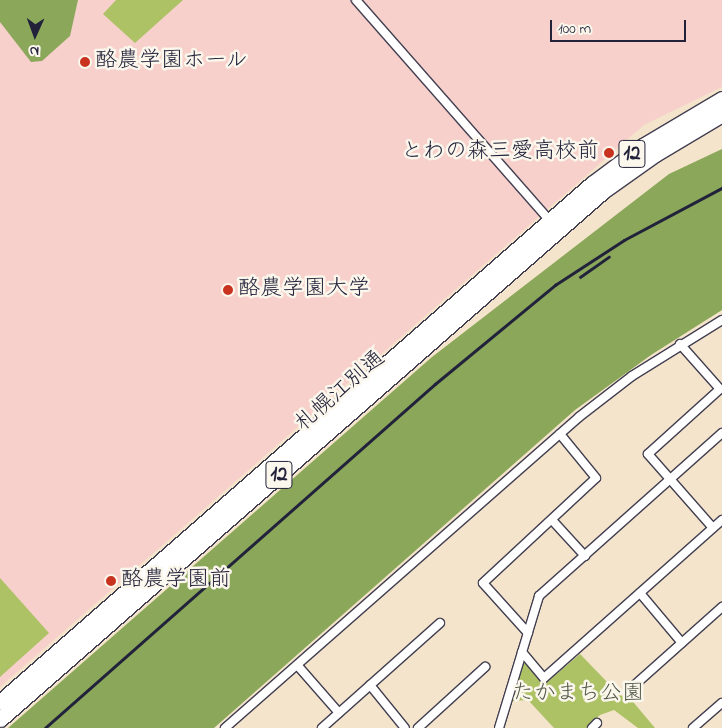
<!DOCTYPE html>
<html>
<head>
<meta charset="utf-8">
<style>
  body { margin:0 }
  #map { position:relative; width:722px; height:728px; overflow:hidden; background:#f4e4cb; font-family:"Indie Flower","Klee One",sans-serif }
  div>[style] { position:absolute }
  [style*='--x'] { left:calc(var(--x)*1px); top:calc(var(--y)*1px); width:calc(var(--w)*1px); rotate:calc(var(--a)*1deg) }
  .built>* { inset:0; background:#f7d0cb }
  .green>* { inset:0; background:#adc165 }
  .forest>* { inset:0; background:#8aa75a }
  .roads { filter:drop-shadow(1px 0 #423f51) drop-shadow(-1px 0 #423f51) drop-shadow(0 1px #423f51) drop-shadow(0 -1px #423f51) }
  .street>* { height:8px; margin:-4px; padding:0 4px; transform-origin:4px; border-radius:4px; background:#fff }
  .highway>* { height:15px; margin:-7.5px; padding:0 7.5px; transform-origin:7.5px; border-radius:7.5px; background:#fff }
  .rail>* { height:2.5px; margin:-1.25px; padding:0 1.25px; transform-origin:1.25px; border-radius:1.25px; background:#22223b }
  .dots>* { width:14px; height:14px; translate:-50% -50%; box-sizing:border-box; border:2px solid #fbf7ec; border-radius:50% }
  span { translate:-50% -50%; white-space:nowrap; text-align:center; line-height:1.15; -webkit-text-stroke:5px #fbf7ec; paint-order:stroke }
  .shield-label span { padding:1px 4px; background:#fbf7ec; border:1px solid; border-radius:4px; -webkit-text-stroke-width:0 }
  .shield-label { font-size:21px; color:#22223b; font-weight:700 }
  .poi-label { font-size:22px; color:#22223b }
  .left { translate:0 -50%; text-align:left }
  .right { translate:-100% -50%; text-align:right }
  .street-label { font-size:22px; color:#22223b }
  .park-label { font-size:22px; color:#535a4a }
  .north { position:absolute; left:10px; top:10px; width:50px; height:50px; -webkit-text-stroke:4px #fbf7ec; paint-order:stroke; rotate:182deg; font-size:14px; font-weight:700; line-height:20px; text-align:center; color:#22223b }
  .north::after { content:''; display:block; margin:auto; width:18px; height:22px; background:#22223b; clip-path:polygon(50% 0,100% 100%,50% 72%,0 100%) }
  .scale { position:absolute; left:550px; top:20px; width:136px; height:22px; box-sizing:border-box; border:2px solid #22223b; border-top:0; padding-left:6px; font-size:15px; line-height:18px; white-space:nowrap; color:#22223b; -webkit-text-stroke:4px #fbf7ec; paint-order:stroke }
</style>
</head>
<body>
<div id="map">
  <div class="built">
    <div style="clip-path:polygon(0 0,722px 0,722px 87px,644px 125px,0 687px)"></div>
  </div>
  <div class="green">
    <div style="clip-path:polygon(116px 0,183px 0,135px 43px,103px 14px)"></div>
    <div style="clip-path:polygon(0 578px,49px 633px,0 677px)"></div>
    <div style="clip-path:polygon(580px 654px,611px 686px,611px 694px,629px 697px,655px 728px,638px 728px,614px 710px,600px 715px,586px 728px,554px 728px,528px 700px,510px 701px,523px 663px,527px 663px,545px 684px)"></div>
  </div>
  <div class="forest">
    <div style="clip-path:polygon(0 0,78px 0,70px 36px,42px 61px,31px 62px,0 22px)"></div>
    <div style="clip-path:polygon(722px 149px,722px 310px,651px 355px,575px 410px,214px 728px,8px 728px,432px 357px,669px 174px)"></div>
  </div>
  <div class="roads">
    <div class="street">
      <div style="--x:356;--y:0;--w:295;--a:48.7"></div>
      <div style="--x:680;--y:344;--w:60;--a:48.4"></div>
      <div style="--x:720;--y:389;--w:97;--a:137.9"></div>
      <div style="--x:648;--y:454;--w:98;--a:48.7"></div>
      <div style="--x:552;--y:520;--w:49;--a:47.5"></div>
      <div style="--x:640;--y:593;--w:65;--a:50"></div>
      <div style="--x:528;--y:633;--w:67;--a:-132"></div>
      <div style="--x:483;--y:583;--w:154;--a:-42.9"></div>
      <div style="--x:596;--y:478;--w:57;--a:-129.3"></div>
      <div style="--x:522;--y:652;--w:34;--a:50"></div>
      <div style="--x:544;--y:678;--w:238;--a:-41.6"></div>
      <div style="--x:298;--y:666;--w:62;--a:48.9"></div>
      <div style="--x:370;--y:685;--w:55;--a:50.9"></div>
      <div style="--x:629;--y:690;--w:125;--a:-41.7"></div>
      <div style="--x:225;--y:728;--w:471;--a:-41.3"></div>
      <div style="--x:579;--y:417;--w:67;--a:-37.7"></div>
      <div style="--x:632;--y:376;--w:106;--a:-31.9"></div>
      <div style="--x:322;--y:728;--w:158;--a:-41.7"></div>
      <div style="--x:418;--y:728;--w:91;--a:-42.3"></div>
      <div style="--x:499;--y:728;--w:138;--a:-73.1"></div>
      <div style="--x:539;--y:596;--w:245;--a:-41.7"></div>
      <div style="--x:592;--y:728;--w:7;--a:-45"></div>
      <div style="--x:693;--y:728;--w:38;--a:-41"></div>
    </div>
    <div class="highway">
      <div style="--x:0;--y:702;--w:787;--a:-41.19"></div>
      <div style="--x:592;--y:184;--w:64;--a:-36.7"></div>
      <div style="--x:643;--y:146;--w:92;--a:-30.7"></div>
      <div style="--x:0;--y:719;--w:801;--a:-41.21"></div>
      <div style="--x:603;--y:191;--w:64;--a:-35.4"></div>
      <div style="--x:655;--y:154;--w:78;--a:-30.8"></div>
    </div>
  </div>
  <div class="rail">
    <div style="--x:580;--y:277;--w:35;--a:-35"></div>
    <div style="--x:45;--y:728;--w:520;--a:-41.41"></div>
    <div style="--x:435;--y:384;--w:156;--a:-39.5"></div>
    <div style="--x:555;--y:285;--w:82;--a:-33.1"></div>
    <div style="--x:624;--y:240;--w:111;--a:-28"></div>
  </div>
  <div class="dots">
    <div style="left:85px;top:62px;background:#c8321e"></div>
    <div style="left:609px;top:153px;background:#c8321e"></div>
    <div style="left:228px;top:290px;background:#c8321e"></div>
    <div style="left:111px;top:581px;background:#c8321e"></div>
  </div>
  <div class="shield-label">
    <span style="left:632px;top:154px">12</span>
    <span style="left:279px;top:475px">12</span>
  </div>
  <div class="poi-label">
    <span class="left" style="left:95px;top:62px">酪農学園ホール</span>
    <span class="right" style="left:599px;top:153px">とわの森三愛高校前</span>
    <span class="left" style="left:238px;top:290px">酪農学園大学</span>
    <span class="left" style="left:121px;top:581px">酪農学園前</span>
  </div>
  <div class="street-label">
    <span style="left:341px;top:392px;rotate:-41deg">札幌江別通</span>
  </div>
  <div class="park-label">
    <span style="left:578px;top:695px">たかまち公園</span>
  </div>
  <div class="north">N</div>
  <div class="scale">100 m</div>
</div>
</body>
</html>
